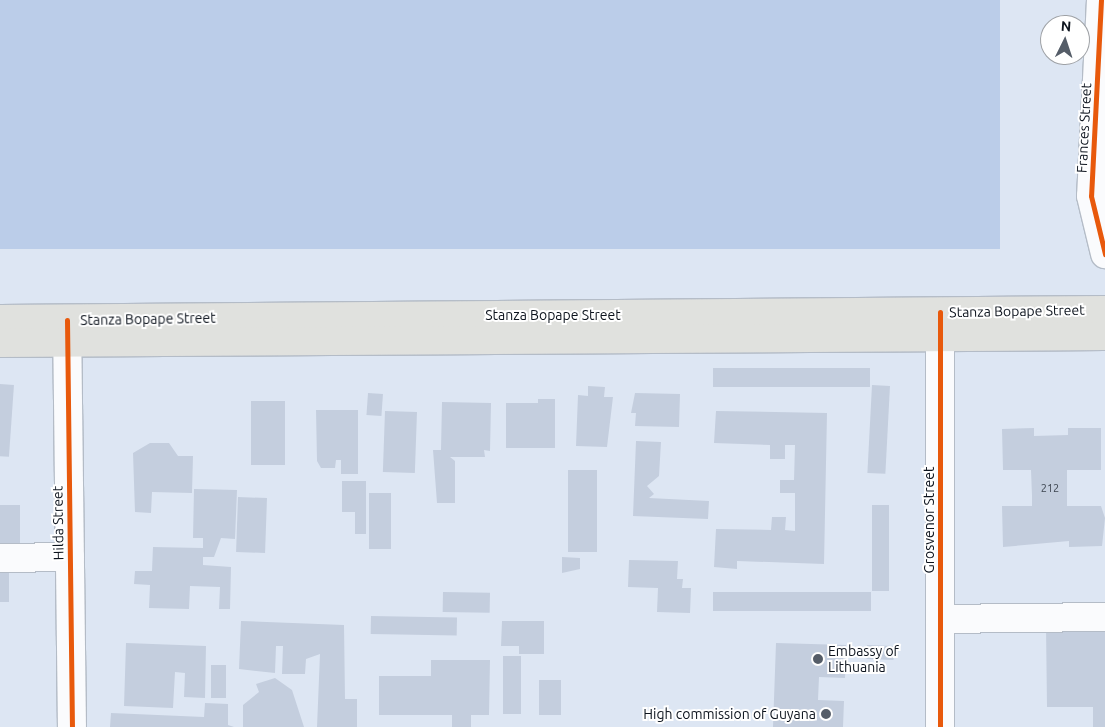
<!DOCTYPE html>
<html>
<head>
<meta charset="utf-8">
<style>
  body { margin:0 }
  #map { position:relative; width:1105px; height:727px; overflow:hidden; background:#dde6f3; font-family:Ubuntu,sans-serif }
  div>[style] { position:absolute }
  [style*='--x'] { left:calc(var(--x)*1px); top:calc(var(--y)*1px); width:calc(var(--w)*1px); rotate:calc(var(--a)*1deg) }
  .green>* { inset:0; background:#bbcde9; transform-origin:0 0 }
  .building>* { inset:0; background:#c4cede; transform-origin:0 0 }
  .roads { filter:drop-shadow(1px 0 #b4bcc7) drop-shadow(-1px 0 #b4bcc7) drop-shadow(0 1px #b4bcc7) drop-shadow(0 -1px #b4bcc7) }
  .minor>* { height:28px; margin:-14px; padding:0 14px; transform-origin:14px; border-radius:14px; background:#fafbfd }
  .major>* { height:28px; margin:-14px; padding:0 14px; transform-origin:14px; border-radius:14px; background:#e0e1de }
  .cycleway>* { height:5px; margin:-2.5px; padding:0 2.5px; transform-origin:2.5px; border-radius:2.5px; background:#e8590c }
  .dots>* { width:14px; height:14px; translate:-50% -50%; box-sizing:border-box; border:2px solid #fff; border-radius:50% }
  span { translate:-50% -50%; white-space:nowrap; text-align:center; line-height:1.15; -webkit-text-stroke:4px #fff; paint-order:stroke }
  .number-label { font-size:11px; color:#3d4550 }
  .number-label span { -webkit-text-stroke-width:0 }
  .street-label { font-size:14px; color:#0c131d }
  .poi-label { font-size:14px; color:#0c131d }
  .left { translate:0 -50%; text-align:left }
  .right { translate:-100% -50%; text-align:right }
  .north { position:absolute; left:1040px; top:15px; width:50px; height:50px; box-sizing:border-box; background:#fff; border:1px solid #9ea1a5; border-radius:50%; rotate:4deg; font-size:14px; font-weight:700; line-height:20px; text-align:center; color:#0c131d }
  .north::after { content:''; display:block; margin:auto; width:18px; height:22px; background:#555d68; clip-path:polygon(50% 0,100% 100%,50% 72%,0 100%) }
</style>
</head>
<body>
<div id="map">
  <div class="green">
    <div style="left:0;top:0;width:1000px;height:249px"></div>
  </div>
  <div class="building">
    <div style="left:713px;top:368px;width:157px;height:19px"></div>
    <div style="left:0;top:384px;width:14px;height:72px;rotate:4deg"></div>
    <div style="left:872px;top:385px;width:18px;height:88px;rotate:3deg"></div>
    <div style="clip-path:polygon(588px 386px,605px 387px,604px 397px,613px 397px,607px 447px,576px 446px,578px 395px,588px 396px)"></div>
    <div style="left:368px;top:393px;width:15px;height:22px;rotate:4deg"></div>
    <div style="clip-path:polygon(635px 393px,680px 394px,679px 427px,635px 426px,636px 413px,631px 413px)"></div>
    <div style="clip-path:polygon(538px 399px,555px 399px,555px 448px,506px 448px,506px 403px,538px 403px)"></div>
    <div style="left:251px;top:401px;width:34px;height:64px"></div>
    <div style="clip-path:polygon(442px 402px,491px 403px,490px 451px,484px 450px,485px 457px,450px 457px,455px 461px,455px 503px,437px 503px,433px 450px,441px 450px)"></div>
    <div style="clip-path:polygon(316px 410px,358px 410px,358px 474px,341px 474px,341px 460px,336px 460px,335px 468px,321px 468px,317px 461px)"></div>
    <div style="left:385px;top:411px;width:32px;height:61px;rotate:2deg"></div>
    <div style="clip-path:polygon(716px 411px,827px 413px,824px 564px,737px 561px,737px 569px,714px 567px,716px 529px,771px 530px,772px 517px,786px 517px,785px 530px,795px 531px,795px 493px,780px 493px,780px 480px,794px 480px,795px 445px,785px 445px,785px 459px,770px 459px,770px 445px,714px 443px)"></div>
    <div style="clip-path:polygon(1034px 428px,1034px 436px,1068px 435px,1068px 428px,1101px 428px,1101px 470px,1067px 470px,1067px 506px,1101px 506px,1105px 518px,1102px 546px,1069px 547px,1069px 541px,1003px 547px,1002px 506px,1032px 506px,1032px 496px,1031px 470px,1003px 470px,1002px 429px)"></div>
    <div style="clip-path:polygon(636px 441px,661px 442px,659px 476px,647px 486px,654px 494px,649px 498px,709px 501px,708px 519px,633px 516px)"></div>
    <div style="clip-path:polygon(150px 443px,169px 443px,178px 456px,193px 456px,192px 493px,152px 492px,151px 513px,135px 512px,133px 453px)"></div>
    <div style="left:568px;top:470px;width:29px;height:82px"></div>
    <div style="clip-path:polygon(342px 481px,366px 481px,366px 534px,355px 534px,355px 512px,342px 512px)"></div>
    <div style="clip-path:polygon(194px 489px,237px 490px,235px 539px,221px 538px,214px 557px,203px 557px,203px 565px,231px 567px,230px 609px,219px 609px,220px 587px,190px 586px,189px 609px,149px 608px,150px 585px,134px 584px,135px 571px,152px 571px,153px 547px,203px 548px,203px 538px,193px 538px)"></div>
    <div style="left:369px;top:493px;width:22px;height:56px"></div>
    <div style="left:238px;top:497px;width:29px;height:55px;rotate:2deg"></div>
    <div style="left:20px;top:505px;width:39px;height:21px;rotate:90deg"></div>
    <div style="left:872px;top:505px;width:17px;height:86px"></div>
    <div style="clip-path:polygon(562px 557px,580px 558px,580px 569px,562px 573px)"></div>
    <div style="clip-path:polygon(629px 560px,678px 561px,677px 579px,683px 579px,682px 588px,691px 588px,690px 613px,657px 612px,658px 588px,628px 587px)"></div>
    <div style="left:0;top:567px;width:9px;height:35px"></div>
    <div style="left:443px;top:592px;width:47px;height:20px;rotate:1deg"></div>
    <div style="left:871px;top:592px;width:19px;height:158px;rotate:90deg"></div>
    <div style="left:371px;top:616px;width:86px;height:18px;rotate:1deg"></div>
    <div style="clip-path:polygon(241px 621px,344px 625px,345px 699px,357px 699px,357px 727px,317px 727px,320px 654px,306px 659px,305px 674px,282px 674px,283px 646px,276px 646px,275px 673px,239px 669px)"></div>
    <div style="clip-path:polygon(502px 621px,544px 621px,544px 654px,519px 654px,519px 646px,501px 646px)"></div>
    <div style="clip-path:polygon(1046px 626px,1105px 626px,1105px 727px,1093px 727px,1093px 707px,1047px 707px)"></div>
    <div style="clip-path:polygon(126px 643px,206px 646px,205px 698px,184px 697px,185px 673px,175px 672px,173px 708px,124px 706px)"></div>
    <div style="clip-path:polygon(776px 643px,846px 645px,845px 678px,819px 677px,818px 700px,844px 701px,843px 727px,773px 727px)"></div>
    <div style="left:867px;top:645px;width:27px;height:14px;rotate:2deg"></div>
    <div style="left:503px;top:656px;width:18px;height:58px"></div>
    <div style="clip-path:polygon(431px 660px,490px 660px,489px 715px,471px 715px,471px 727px,452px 727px,452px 715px,379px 715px,379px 676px,431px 676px)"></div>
    <div style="left:211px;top:665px;width:15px;height:33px"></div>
    <div style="clip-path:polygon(275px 678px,292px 690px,304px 727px,243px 727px,243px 705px,259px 692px,256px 684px)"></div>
    <div style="left:539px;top:680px;width:22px;height:35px"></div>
    <div style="clip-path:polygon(205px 703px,228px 704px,228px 725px,234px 727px,110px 727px,111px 713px,204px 717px)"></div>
  </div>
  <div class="roads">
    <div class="minor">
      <div style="--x:1101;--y:0;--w:196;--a:92.9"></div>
      <div style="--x:1091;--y:196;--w:60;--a:76.4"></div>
      <div style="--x:940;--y:314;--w:413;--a:90"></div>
      <div style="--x:67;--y:320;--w:407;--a:89.3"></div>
      <div style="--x:0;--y:558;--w:70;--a:-0.8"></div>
      <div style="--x:940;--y:619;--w:165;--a:-0.7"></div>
    </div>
    <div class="major">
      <div style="--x:0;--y:319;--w:1105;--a:-0.47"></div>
      <div style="--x:0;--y:343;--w:1105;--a:-0.36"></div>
    </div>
  </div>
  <div class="cycleway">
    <div style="--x:1101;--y:0;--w:196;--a:92.9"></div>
    <div style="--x:1091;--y:196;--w:60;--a:76.4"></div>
    <div style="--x:940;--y:312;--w:415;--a:90"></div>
    <div style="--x:67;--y:320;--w:407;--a:89.3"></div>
  </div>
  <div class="dots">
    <div style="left:818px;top:659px;background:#555d68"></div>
    <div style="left:826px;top:714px;background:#555d68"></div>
  </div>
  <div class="number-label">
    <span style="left:1050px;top:488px">212</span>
  </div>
  <div class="street-label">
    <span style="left:1084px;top:128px;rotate:-87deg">Frances Street</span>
    <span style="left:1017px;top:311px;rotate:-1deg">Stanza Bopape Street</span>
    <span style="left:553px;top:315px">Stanza Bopape Street</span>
    <span style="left:148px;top:319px;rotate:-1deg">Stanza Bopape Street</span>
    <span style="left:929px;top:520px;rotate:-90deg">Grosvenor Street</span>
    <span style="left:58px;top:523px;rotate:-91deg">Hilda Street</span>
  </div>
  <div class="poi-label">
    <span class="left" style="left:828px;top:659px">Embassy of<br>Lithuania</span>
    <span class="right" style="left:816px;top:714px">High commission of Guyana</span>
  </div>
  <div class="north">N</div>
</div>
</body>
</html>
